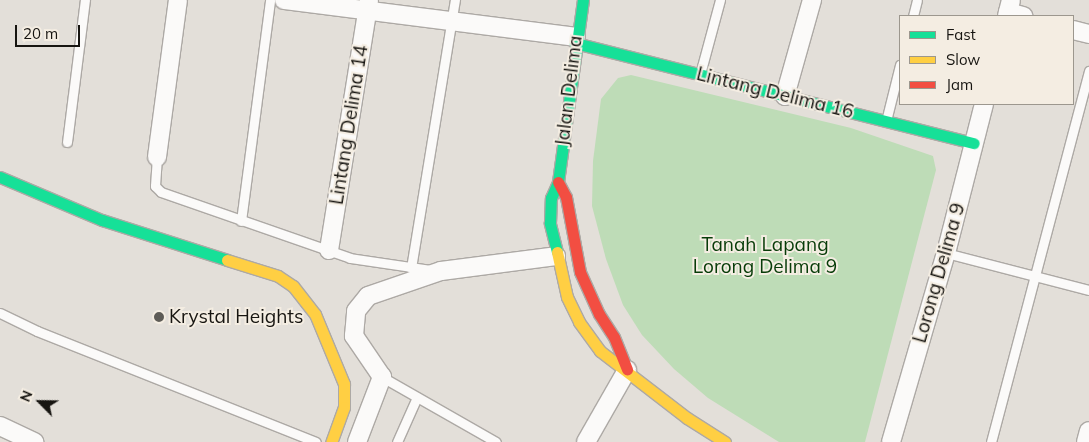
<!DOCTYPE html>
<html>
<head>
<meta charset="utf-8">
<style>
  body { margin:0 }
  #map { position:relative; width:1089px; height:442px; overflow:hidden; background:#e3dfd9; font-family:Mulish,sans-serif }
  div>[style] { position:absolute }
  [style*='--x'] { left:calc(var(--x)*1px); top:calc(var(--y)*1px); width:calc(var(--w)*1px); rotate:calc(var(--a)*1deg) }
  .green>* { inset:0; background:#bedcb7 }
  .roads { filter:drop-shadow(1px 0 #ada9a5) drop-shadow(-1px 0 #ada9a5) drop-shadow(0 1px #ada9a5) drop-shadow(0 -1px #ada9a5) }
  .lane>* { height:9px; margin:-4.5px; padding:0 4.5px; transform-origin:4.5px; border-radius:4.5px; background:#fbfaf9 }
  .street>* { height:18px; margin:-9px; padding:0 9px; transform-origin:9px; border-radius:9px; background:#fbfaf9 }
  .fast>* { height:11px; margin:-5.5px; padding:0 5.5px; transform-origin:5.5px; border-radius:5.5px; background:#16e098 }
  .slow>* { height:11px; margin:-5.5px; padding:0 5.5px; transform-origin:5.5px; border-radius:5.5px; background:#ffcf43 }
  .jam>* { height:11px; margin:-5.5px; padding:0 5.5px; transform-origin:5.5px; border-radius:5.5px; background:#f24e42 }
  .dots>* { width:14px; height:14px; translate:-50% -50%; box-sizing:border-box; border:2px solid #f4ede2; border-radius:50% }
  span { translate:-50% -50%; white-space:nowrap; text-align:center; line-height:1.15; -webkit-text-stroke:4px #f4ede2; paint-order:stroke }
  .street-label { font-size:19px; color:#171511 }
  .park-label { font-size:19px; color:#073c08 }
  .poi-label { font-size:19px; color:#171511 }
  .left { translate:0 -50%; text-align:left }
  .legend { position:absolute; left:899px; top:15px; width:175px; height:90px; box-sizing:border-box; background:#f4ede2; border:1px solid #9c978e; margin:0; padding:6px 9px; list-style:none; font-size:15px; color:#171511 }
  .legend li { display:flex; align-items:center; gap:10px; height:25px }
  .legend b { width:25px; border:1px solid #9c978e }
  .north { position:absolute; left:15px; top:377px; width:50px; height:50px; -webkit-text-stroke:4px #f4ede2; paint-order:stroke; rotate:293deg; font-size:14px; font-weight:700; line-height:20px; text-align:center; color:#171511 }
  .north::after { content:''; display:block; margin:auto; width:18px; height:22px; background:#171511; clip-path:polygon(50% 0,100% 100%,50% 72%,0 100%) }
  .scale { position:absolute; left:15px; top:25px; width:65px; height:22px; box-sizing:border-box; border:2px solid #171511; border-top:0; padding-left:6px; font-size:15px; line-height:18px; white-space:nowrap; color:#171511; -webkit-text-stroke:4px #f4ede2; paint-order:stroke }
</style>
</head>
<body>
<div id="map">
  <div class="green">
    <div style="clip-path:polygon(631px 75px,851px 128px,933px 156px,936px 170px,865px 442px,779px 442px,708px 398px,674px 369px,642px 335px,623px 305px,606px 259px,592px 206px,593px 161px,601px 99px,618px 78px)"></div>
  </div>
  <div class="roads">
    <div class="lane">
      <div style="--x:913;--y:16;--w:16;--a:-76"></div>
      <div style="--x:700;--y:74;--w:77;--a:-74.9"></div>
      <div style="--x:886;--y:121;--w:58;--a:-76"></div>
      <div style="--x:67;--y:142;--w:143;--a:-82.8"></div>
      <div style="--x:157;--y:157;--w:29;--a:94"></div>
      <div style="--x:155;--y:186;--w:8;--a:45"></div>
      <div style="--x:161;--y:192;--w:200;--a:19.2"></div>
      <div style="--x:350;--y:258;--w:82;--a:8.4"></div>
      <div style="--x:241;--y:221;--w:223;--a:-82.5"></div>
      <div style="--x:946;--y:253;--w:148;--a:14.5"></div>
      <div style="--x:411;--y:268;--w:272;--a:-80.7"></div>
      <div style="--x:0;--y:313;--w:41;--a:25.9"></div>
      <div style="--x:37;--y:331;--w:300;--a:21.7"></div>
      <div style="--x:382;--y:377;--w:131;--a:29.7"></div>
      <div style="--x:397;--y:442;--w:49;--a:-66"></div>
      <div style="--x:991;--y:442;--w:384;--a:-75.2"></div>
    </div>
    <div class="street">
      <div style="--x:284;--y:0;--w:294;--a:7.2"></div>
      <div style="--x:1008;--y:12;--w:16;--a:15"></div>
      <div style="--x:1007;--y:16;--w:16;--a:-76"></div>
      <div style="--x:1073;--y:30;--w:16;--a:14"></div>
      <div style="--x:785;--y:96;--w:100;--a:-74.3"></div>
      <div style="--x:157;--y:157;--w:158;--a:-82.4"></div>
      <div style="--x:329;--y:250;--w:253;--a:-80.9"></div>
      <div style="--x:0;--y:426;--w:38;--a:25"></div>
      <div style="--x:357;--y:442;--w:70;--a:-69"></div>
      <div style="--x:382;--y:377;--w:50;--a:-124.3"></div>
      <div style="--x:354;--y:336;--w:25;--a:-85"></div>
      <div style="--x:356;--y:311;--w:19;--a:-51"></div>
      <div style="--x:368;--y:296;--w:77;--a:-18.9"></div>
      <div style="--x:441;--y:271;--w:116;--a:-7.4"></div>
      <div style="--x:586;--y:442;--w:83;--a:-60.3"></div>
      <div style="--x:891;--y:442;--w:197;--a:-73.8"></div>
      <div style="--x:946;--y:253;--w:154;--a:-75.7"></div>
      <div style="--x:1086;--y:442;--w:11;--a:-75"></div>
    </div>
    <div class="fast">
      <div style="--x:575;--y:43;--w:411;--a:14.1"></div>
      <div style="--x:0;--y:177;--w:111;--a:22.9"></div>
      <div style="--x:102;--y:220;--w:131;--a:17.7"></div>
      <div style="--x:557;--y:252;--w:30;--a:-104"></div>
      <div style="--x:550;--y:223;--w:25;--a:-88"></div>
      <div style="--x:551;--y:198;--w:17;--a:-66"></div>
      <div style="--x:558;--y:182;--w:184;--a:-82.2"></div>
    </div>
    <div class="slow">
      <div style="--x:557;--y:252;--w:46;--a:77.5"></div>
      <div style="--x:567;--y:297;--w:28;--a:64"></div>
      <div style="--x:579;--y:322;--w:36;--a:54"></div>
      <div style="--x:600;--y:351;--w:110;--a:37.6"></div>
      <div style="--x:687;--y:418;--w:45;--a:32.3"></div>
      <div style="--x:227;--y:260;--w:53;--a:17.4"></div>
      <div style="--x:278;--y:276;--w:18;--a:34"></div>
      <div style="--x:293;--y:286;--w:36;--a:52"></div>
      <div style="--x:315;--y:314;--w:76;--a:67.5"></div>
      <div style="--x:344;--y:384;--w:23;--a:90"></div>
      <div style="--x:344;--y:407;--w:37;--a:110"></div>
    </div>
    <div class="jam">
      <div style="--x:558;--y:182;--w:17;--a:62"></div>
      <div style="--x:566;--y:197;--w:76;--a:79.4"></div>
      <div style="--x:580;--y:272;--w:46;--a:65.7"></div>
      <div style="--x:599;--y:314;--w:27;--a:57"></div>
      <div style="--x:614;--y:337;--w:35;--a:68"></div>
    </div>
  </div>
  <div class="dots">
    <div style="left:159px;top:317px;background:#5e5c57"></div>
  </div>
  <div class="street-label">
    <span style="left:569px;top:91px;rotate:-83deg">Jalan Delima</span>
    <span style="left:775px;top:93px;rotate:14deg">Lintang Delima 16</span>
    <span style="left:349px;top:125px;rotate:-81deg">Lintang Delima 14</span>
    <span style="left:939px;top:273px;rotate:-74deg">Lorong Delima 9</span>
  </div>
  <div class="park-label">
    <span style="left:765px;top:256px">Tanah Lapang<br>Lorong Delima 9</span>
  </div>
  <div class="poi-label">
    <span class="left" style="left:169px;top:317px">Krystal Heights</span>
  </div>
  <ul class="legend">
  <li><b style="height:6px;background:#16e098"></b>Fast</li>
  <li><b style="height:6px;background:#ffcf43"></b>Slow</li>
  <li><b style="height:6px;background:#f24e42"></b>Jam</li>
  </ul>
  <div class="north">N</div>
  <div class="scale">20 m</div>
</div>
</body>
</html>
